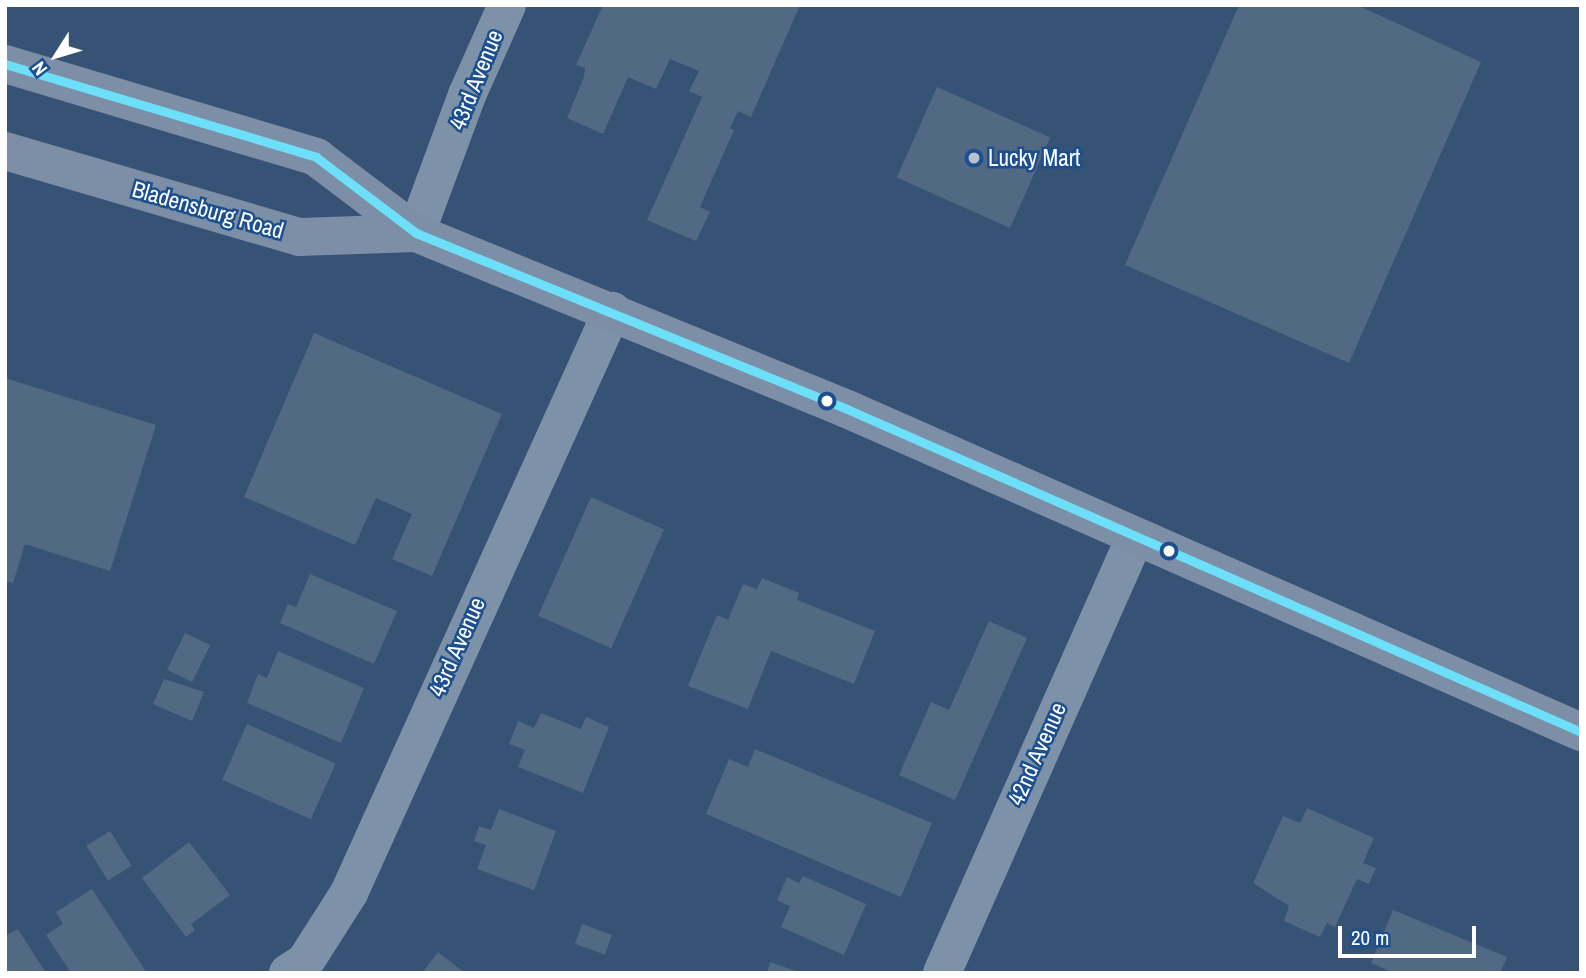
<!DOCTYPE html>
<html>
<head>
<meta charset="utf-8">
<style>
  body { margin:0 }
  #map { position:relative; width:1586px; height:978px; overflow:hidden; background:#365274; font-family:"Archivo Narrow",sans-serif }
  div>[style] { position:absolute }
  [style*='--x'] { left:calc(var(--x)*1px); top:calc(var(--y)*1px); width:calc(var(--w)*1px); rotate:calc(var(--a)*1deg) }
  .building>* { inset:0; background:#526984; transform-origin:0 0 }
  .minor>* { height:38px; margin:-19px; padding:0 19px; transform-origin:19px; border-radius:19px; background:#7d92a8 }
  .primary>* { height:38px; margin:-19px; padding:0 19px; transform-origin:19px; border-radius:19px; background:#7d8ea7 }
  .bus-1>* { height:9px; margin:-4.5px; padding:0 4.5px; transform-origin:4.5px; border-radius:4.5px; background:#6ddff8 }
  .dots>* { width:19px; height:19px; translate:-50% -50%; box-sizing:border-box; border:4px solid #1b4f8f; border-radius:50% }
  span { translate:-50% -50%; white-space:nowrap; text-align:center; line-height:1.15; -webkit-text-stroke:5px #1b4f8f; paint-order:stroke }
  .street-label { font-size:23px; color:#fff }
  .poi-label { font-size:23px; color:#fff }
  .left { translate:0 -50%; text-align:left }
  .frame { position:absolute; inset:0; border:7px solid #fff; pointer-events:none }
  .north { position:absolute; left:21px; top:21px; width:70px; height:70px; -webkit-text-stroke:5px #1b4f8f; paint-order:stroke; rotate:233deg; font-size:19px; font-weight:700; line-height:28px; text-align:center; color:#fff }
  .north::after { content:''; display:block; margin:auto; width:24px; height:32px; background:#fff; clip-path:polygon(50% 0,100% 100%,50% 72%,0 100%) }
  .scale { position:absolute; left:1338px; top:926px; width:138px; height:32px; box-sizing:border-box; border:4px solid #fff; border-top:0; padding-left:9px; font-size:21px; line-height:24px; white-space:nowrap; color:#fff; -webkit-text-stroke:5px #1b4f8f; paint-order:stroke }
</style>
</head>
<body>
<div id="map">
  <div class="building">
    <div style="clip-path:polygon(603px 5px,800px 5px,751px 117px,738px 111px,730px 128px,734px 130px,700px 207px,710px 212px,696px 241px,647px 220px,702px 97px,689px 91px,699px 71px,670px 59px,656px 89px,628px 77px,603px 134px,567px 118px,584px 77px,585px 68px,576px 65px)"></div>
    <div style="clip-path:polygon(1239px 5px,1357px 5px,1481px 62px,1349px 363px,1125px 265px)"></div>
    <div style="left:937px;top:87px;width:124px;height:99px;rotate:24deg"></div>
    <div style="clip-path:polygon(314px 333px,502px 414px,432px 576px,392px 559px,412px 514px,376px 498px,355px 545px,244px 497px)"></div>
    <div style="clip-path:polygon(5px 378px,156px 425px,110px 571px,25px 544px,13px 583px,5px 581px)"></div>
    <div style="left:591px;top:497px;width:80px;height:130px;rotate:24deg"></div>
    <div style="clip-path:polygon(310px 574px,397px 611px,374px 664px,280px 623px,288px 604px,296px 607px)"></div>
    <div style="clip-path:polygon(762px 578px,799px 593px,797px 600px,875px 631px,854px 684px,771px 651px,748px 709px,688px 686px,717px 615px,728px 620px,743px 584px,757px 589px)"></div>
    <div style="clip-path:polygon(989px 621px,1027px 638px,955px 800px,899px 775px,931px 702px,949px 710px)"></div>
    <div style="left:185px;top:633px;width:28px;height:41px;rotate:26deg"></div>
    <div style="clip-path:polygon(278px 651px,364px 688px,341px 743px,247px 703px,258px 674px,267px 678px)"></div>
    <div style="clip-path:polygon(164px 679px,204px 692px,192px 721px,153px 704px)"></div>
    <div style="clip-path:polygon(541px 713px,581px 729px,586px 717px,609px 727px,583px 793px,518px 767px,525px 750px,509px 744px,518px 721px,534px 728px)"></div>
    <div style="left:247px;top:724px;width:97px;height:61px;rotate:24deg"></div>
    <div style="clip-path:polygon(755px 749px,932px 823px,901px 897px,706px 814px,729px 759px,748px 767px)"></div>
    <div style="clip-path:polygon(1307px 808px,1374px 838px,1363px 863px,1376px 868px,1369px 884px,1357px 879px,1335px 927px,1327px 923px,1320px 937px,1284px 921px,1289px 906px,1253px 883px,1283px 816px,1300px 823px)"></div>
    <div style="clip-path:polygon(499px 809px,556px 831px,534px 890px,477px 869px,486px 845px,474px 841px,479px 826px,491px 830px)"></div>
    <div style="left:110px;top:831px;width:41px;height:28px;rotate:58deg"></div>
    <div style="clip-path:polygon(189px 842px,230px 895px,191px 924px,195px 930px,186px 937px,142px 878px)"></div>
    <div style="clip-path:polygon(803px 876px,866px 904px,844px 955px,781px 927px,790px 906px,777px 900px,787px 877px,799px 883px)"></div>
    <div style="clip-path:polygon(92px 889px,147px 973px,71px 973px,46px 935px,63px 924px,56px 912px)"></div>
    <div style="clip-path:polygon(1393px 910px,1507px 957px,1500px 973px,1394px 973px,1371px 963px)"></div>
    <div style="left:582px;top:924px;width:32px;height:21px;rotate:20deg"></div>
    <div style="clip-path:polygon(18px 929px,46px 973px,5px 973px,5px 936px)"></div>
    <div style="clip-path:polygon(438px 952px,465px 973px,422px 973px)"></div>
    <div style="clip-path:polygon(770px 962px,799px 972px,799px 973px,767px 973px)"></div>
  </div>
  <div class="minor">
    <div style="--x:416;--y:233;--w:147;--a:-69.7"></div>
    <div style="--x:467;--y:95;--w:98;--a:-66"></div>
    <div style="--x:288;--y:973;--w:20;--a:-33"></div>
    <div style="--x:305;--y:962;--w:82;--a:-57.5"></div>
    <div style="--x:349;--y:893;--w:639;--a:-65.68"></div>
    <div style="--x:942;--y:973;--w:477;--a:-66.1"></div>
  </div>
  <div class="primary">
    <div style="--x:5;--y:64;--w:325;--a:16.6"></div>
    <div style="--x:316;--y:157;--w:126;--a:37.2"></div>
    <div style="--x:416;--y:233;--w:466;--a:22.2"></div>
    <div style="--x:847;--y:409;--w:802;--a:23.75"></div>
    <div style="--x:5;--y:151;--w:306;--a:16.3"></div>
    <div style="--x:299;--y:237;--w:117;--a:-2"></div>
  </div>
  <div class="bus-1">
    <div style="--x:5;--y:64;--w:325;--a:16.6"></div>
    <div style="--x:316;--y:157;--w:126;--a:37.2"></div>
    <div style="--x:416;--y:233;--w:466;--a:22.2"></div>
    <div style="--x:847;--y:409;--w:802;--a:23.75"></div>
  </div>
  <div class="dots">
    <div style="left:974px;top:158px;background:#b9c2ce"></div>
    <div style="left:827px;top:401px;background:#fff"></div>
    <div style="left:1169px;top:551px;background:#fff"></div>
  </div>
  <div class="street-label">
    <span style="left:476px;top:80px;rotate:-68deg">43rd Avenue</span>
    <span style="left:208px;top:210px;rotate:16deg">Bladensburg Road</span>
    <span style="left:457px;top:647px;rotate:-66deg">43rd Avenue</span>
    <span style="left:1037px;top:754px;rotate:-66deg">42nd Avenue</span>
  </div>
  <div class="poi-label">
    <span class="left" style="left:988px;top:158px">Lucky Mart</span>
  </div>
  <div class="frame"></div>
  <div class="north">N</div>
  <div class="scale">20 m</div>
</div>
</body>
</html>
